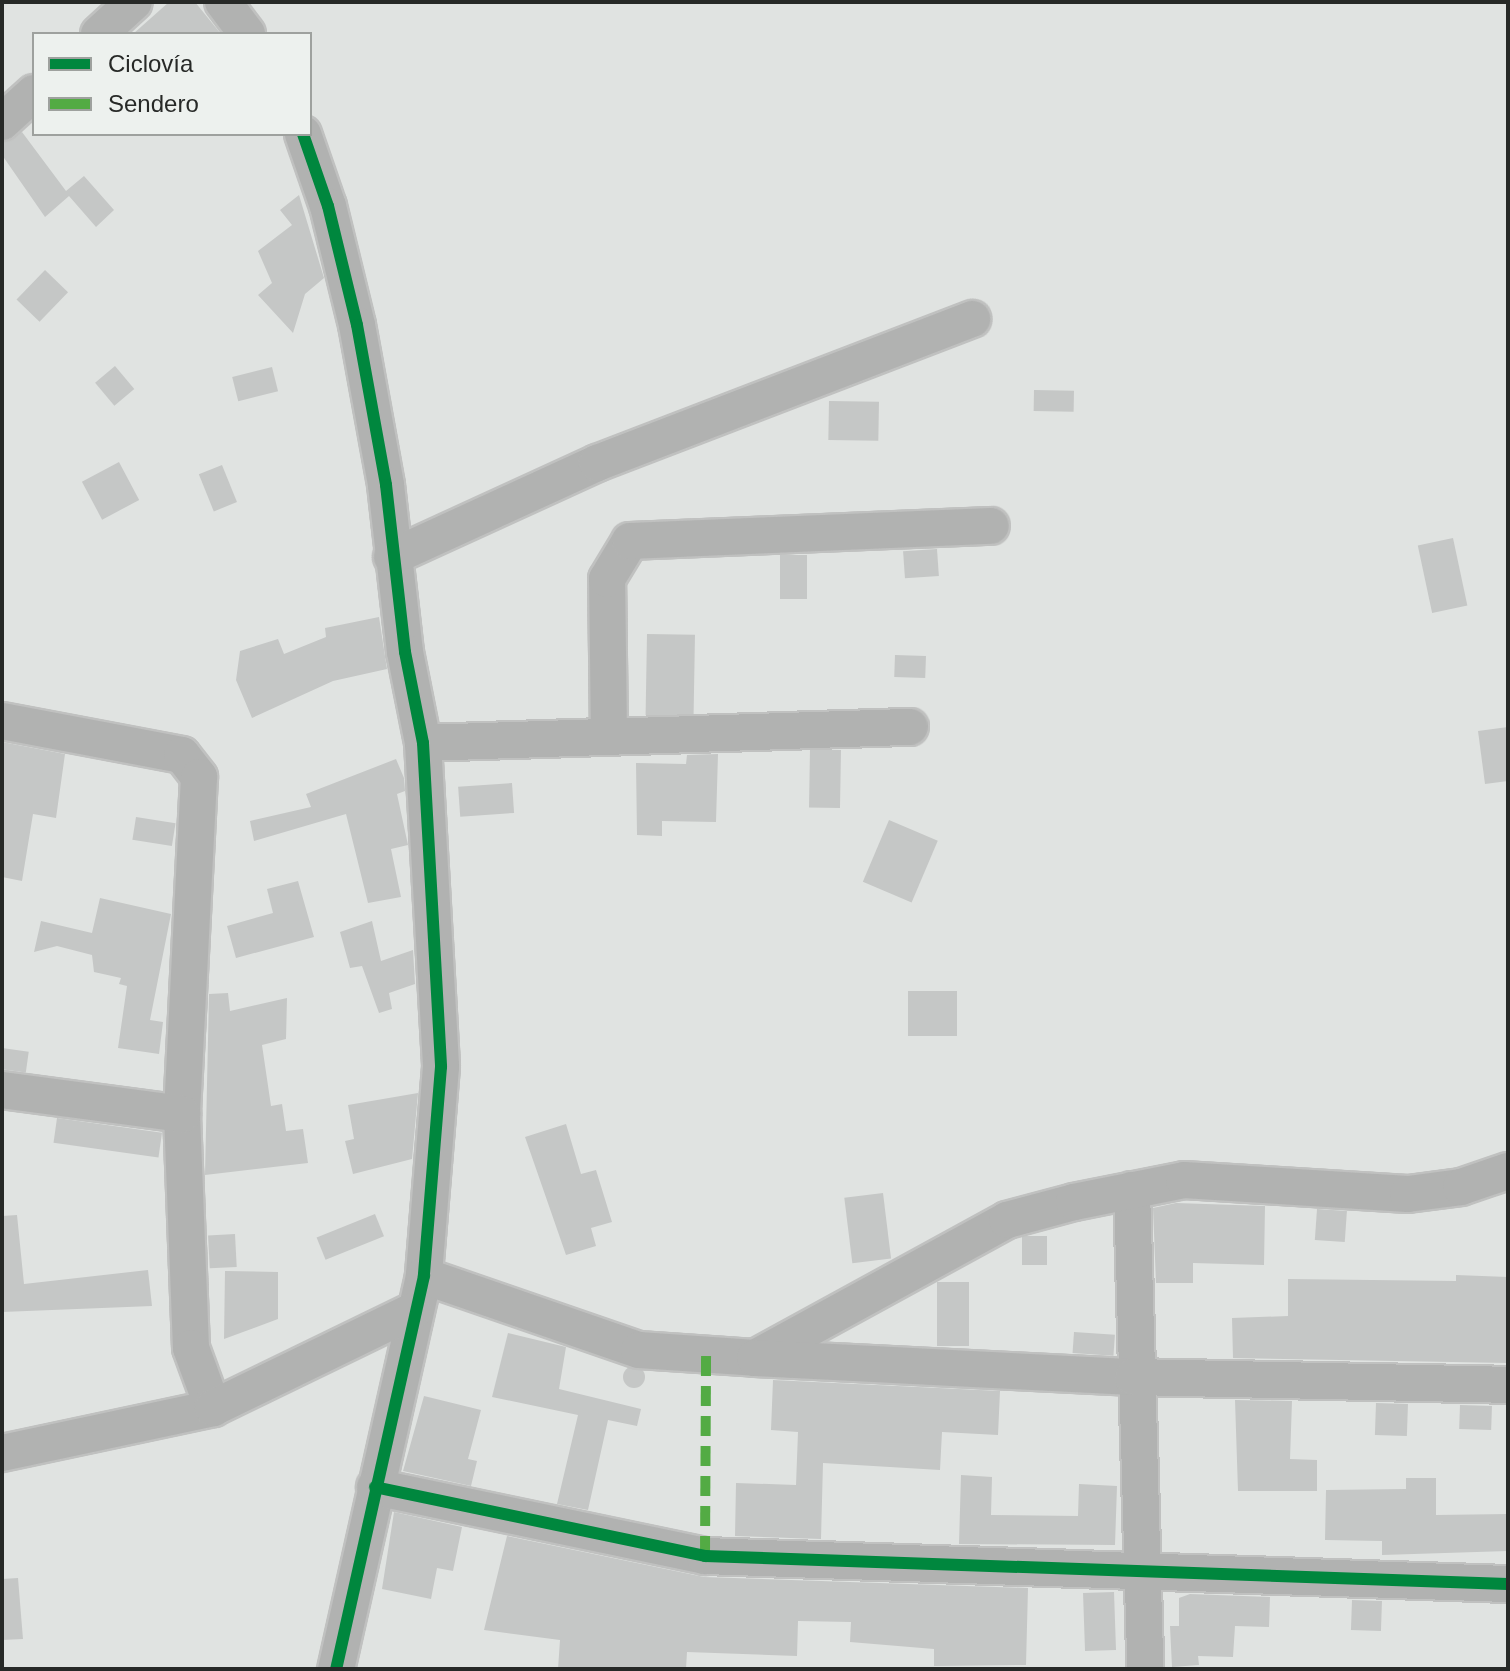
<!DOCTYPE html>
<html>
<head>
<meta charset="utf-8">
<style>
  body { margin:0 }
  #map { position:relative; width:1510px; height:1671px; overflow:hidden; background:#e0e3e1; font-family:Arial,sans-serif }
  div>[style] { position:absolute }
  [style*='--x'] { left:calc(var(--x)*1px); top:calc(var(--y)*1px); width:calc(var(--w)*1px); rotate:calc(var(--a)*1deg) }
  .building>* { inset:0; background:#c5c7c6; transform-origin:0 0 }
  .round { border-radius:50% }
  .roads { filter:drop-shadow(2px 0 #c0c1c0) drop-shadow(-2px 0 #c0c1c0) drop-shadow(0 2px #c0c1c0) drop-shadow(0 -2px #c0c1c0) }
  .minor>* { height:36px; margin:-18px; padding:0 18px; transform-origin:18px; border-radius:18px; background:#b1b2b1 }
  .quiet>* { height:10px; margin-top:-5px; transform-origin:0; background:repeating-linear-gradient(90deg,#53ab44 0 20px,transparent 0 30px) }
  .cycleway>* { height:12px; margin:-6px; padding:0 6px; transform-origin:6px; border-radius:6px; background:#00873e }
  span { translate:-50% -50%; white-space:nowrap; text-align:center; line-height:1.15; -webkit-text-stroke:8px #edf1ee; paint-order:stroke }
  .frame { position:absolute; inset:0; border:4px solid #272927; pointer-events:none }
  .legend { position:absolute; left:32px; top:32px; width:280px; height:104px; box-sizing:border-box; background:#edf1ee; border:2px solid #9ea19e; margin:0; padding:10px 14px; list-style:none; font-size:24px; color:#272927 }
  .legend li { display:flex; align-items:center; gap:16px; height:40px }
  .legend b { width:40px; border:2px solid #9ea19e }
</style>
</head>
<body>
<div id="map">
  <div class="building">
    <div style="clip-path:polygon(169px 2px,195px 2px,221px 34px,133px 34px)"></div>
    <div style="clip-path:polygon(22px 132px,66px 191px,84px 176px,114px 210px,96px 227px,69px 196px,45px 217px,2px 155px,2px 142px)"></div>
    <div style="clip-path:polygon(299px 195px,324px 278px,305px 294px,293px 333px,258px 295px,272px 283px,258px 251px,292px 225px,280px 210px)"></div>
    <div style="left:45px;top:270px;width:32px;height:41px;rotate:44deg"></div>
    <div style="left:115px;top:366px;width:30px;height:26px;rotate:50deg"></div>
    <div style="left:272px;top:367px;width:25px;height:41px;rotate:76deg"></div>
    <div style="left:1034px;top:390px;width:40px;height:21px;rotate:1deg"></div>
    <div style="left:829px;top:401px;width:50px;height:39px;rotate:1deg"></div>
    <div style="left:119px;top:462px;width:43px;height:42px;rotate:62deg"></div>
    <div style="left:222px;top:465px;width:40px;height:25px;rotate:68deg"></div>
    <div style="left:1453px;top:538px;width:69px;height:36px;rotate:78deg"></div>
    <div style="left:937px;top:549px;width:27px;height:34px;rotate:86deg"></div>
    <div style="left:807px;top:555px;width:44px;height:27px;rotate:90deg"></div>
    <div style="clip-path:polygon(379px 617px,387px 669px,333px 681px,252px 718px,236px 680px,240px 651px,278px 639px,284px 654px,326px 637px,325px 628px)"></div>
    <div style="left:647px;top:634px;width:48px;height:81px;rotate:1deg"></div>
    <div style="left:895px;top:655px;width:31px;height:22px;rotate:2deg"></div>
    <div style="clip-path:polygon(1508px 727px,1508px 781px,1485px 784px,1478px 731px)"></div>
    <div style="clip-path:polygon(2px 742px,65px 754px,56px 818px,33px 814px,22px 881px,2px 877px)"></div>
    <div style="left:841px;top:750px;width:58px;height:31px;rotate:91deg"></div>
    <div style="clip-path:polygon(718px 754px,716px 822px,662px 821px,662px 836px,637px 835px,636px 763px,686px 764px,687px 755px)"></div>
    <div style="clip-path:polygon(396px 759px,404px 778px,405px 791px,397px 794px,408px 845px,391px 849px,401px 897px,368px 903px,346px 814px,254px 841px,250px 821px,311px 807px,306px 794px)"></div>
    <div style="left:512px;top:783px;width:30px;height:54px;rotate:86deg"></div>
    <div style="left:136px;top:817px;width:40px;height:23px;rotate:9deg"></div>
    <div style="left:889px;top:820px;width:53px;height:67px;rotate:23deg"></div>
    <div style="clip-path:polygon(298px 881px,314px 937px,236px 958px,227px 926px,273px 913px,267px 889px)"></div>
    <div style="clip-path:polygon(100px 898px,171px 914px,150px 1020px,163px 1022px,159px 1054px,118px 1048px,127px 986px,119px 984px,121px 978px,94px 972px,92px 955px,57px 946px,34px 952px,41px 921px,92px 933px)"></div>
    <div style="clip-path:polygon(372px 921px,381px 961px,413px 950px,415px 984px,389px 993px,392px 1009px,379px 1013px,362px 966px,350px 968px,340px 932px)"></div>
    <div style="left:908px;top:991px;width:49px;height:45px"></div>
    <div style="clip-path:polygon(228px 993px,230px 1011px,287px 998px,286px 1039px,262px 1045px,271px 1106px,282px 1104px,286px 1131px,303px 1129px,308px 1163px,205px 1175px,209px 994px)"></div>
    <div style="left:2px;top:1048px;width:27px;height:21px;rotate:8deg"></div>
    <div style="clip-path:polygon(418px 1093px,412px 1159px,353px 1174px,345px 1141px,354px 1139px,348px 1105px)"></div>
    <div style="left:57px;top:1118px;width:106px;height:25px;rotate:8deg"></div>
    <div style="clip-path:polygon(566px 1124px,581px 1174px,596px 1170px,612px 1222px,591px 1228px,596px 1246px,566px 1255px,525px 1137px)"></div>
    <div style="left:883px;top:1193px;width:66px;height:39px;rotate:83deg"></div>
    <div style="clip-path:polygon(1176px 1203px,1265px 1206px,1264px 1265px,1193px 1263px,1193px 1283px,1156px 1283px,1153px 1208px)"></div>
    <div style="left:1317px;top:1209px;width:30px;height:31px;rotate:4deg"></div>
    <div style="left:375px;top:1214px;width:24px;height:63px;rotate:68deg"></div>
    <div style="clip-path:polygon(17px 1215px,24px 1284px,148px 1270px,152px 1306px,2px 1312px,2px 1216px)"></div>
    <div style="left:235px;top:1234px;width:33px;height:27px;rotate:87deg"></div>
    <div style="left:1047px;top:1236px;width:29px;height:25px;rotate:90deg"></div>
    <div style="clip-path:polygon(225px 1271px,278px 1272px,278px 1319px,224px 1339px)"></div>
    <div style="clip-path:polygon(1456px 1275px,1508px 1277px,1508px 1363px,1233px 1358px,1232px 1318px,1288px 1316px,1288px 1279px,1456px 1281px)"></div>
    <div style="left:937px;top:1282px;width:32px;height:64px"></div>
    <div style="left:1074px;top:1332px;width:41px;height:21px;rotate:4deg"></div>
    <div style="clip-path:polygon(508px 1333px,566px 1347px,559px 1389px,641px 1409px,637px 1426px,608px 1420px,588px 1510px,557px 1504px,578px 1415px,492px 1397px)"></div>
    <div class="round" style="left:623px;top:1366px;width:22px;height:22px"></div>
    <div style="clip-path:polygon(773px 1380px,1000px 1391px,998px 1435px,942px 1432px,940px 1470px,823px 1463px,821px 1539px,735px 1536px,736px 1483px,796px 1485px,798px 1432px,771px 1430px)"></div>
    <div style="clip-path:polygon(424px 1396px,481px 1410px,468px 1459px,477px 1461px,471px 1486px,403px 1471px)"></div>
    <div style="clip-path:polygon(1235px 1400px,1292px 1401px,1290px 1459px,1317px 1460px,1317px 1491px,1238px 1491px)"></div>
    <div style="left:1376px;top:1403px;width:32px;height:32px;rotate:2deg"></div>
    <div style="left:1460px;top:1405px;width:32px;height:24px;rotate:2deg"></div>
    <div style="clip-path:polygon(961px 1475px,992px 1477px,991px 1515px,1078px 1516px,1079px 1484px,1117px 1486px,1115px 1545px,959px 1544px)"></div>
    <div style="clip-path:polygon(1406px 1478px,1436px 1478px,1436px 1515px,1508px 1514px,1508px 1551px,1382px 1555px,1382px 1541px,1325px 1540px,1326px 1490px,1406px 1489px)"></div>
    <div style="clip-path:polygon(394px 1512px,462px 1527px,453px 1571px,437px 1568px,431px 1599px,382px 1589px)"></div>
    <div style="clip-path:polygon(507px 1536px,704px 1577px,1028px 1588px,1026px 1665px,934px 1666px,934px 1649px,850px 1642px,851px 1622px,798px 1621px,797px 1656px,687px 1652px,686px 1669px,558px 1669px,560px 1640px,484px 1630px)"></div>
    <div style="clip-path:polygon(18px 1578px,23px 1639px,2px 1640px,2px 1579px)"></div>
    <div style="left:1114px;top:1592px;width:58px;height:31px;rotate:88deg"></div>
    <div style="clip-path:polygon(1190px 1594px,1270px 1597px,1269px 1627px,1235px 1626px,1233px 1657px,1198px 1656px,1199px 1665px,1172px 1667px,1170px 1626px,1179px 1626px,1179px 1598px)"></div>
    <div style="left:1352px;top:1600px;width:30px;height:30px;rotate:2deg"></div>
  </div>
  <div class="roads">
    <div class="minor">
      <div style="--x:223;--y:2;--w:40;--a:53"></div>
      <div style="--x:99;--y:34;--w:47;--a:-42.4"></div>
      <div style="--x:2;--y:122;--w:43;--a:-42.2"></div>
      <div style="--x:303;--y:134;--w:76;--a:70.9"></div>
      <div style="--x:328;--y:206;--w:122;--a:76.3"></div>
      <div style="--x:357;--y:325;--w:163;--a:79.7"></div>
      <div style="--x:386;--y:485;--w:168;--a:83.5"></div>
      <div style="--x:405;--y:652;--w:93;--a:78.8"></div>
      <div style="--x:423;--y:743;--w:324;--a:86.8"></div>
      <div style="--x:441;--y:1067;--w:210;--a:94.7"></div>
      <div style="--x:424;--y:1276;--w:403;--a:102.6"></div>
      <div style="--x:392;--y:557;--w:226;--a:-24.6"></div>
      <div style="--x:597;--y:463;--w:402;--a:-21"></div>
      <div style="--x:2;--y:721;--w:183;--a:10.7"></div>
      <div style="--x:182;--y:755;--w:28;--a:52"></div>
      <div style="--x:199;--y:777;--w:337;--a:92.9"></div>
      <div style="--x:182;--y:1114;--w:234;--a:87.8"></div>
      <div style="--x:191;--y:1348;--w:64;--a:69.9"></div>
      <div style="--x:609;--y:737;--w:158;--a:-90.7"></div>
      <div style="--x:607;--y:579;--w:44;--a:-58.8"></div>
      <div style="--x:630;--y:541;--w:361;--a:-2.4"></div>
      <div style="--x:423;--y:743;--w:487;--a:-1.9"></div>
      <div style="--x:2;--y:1090;--w:182;--a:7.6"></div>
      <div style="--x:1132;--y:1190;--w:479;--a:88.4"></div>
      <div style="--x:424;--y:1276;--w:227;--a:19"></div>
      <div style="--x:639;--y:1350;--w:116;--a:3.9"></div>
      <div style="--x:755;--y:1358;--w:287;--a:-28.7"></div>
      <div style="--x:1007;--y:1220;--w:69;--a:-15"></div>
      <div style="--x:1074;--y:1202;--w:112;--a:-11.3"></div>
      <div style="--x:1184;--y:1180;--w:224;--a:3.6"></div>
      <div style="--x:1408;--y:1194;--w:53;--a:-7.5"></div>
      <div style="--x:1461;--y:1187;--w:50;--a:-18.8"></div>
      <div style="--x:755;--y:1358;--w:378;--a:2.9"></div>
      <div style="--x:1133;--y:1377;--w:375;--a:1.2"></div>
      <div style="--x:2;--y:1453;--w:216;--a:-12"></div>
      <div style="--x:213;--y:1408;--w:222;--a:-25.9"></div>
      <div style="--x:375;--y:1487;--w:337;--a:11.8"></div>
      <div style="--x:705;--y:1556;--w:803;--a:2"></div>
    </div>
  </div>
  <div class="quiet">
    <div style="--x:705;--y:1556;--w:201;--a:-89.7"></div>
  </div>
  <div class="cycleway">
    <div style="--x:303;--y:134;--w:76;--a:70.9"></div>
    <div style="--x:328;--y:206;--w:122;--a:76.3"></div>
    <div style="--x:357;--y:325;--w:163;--a:79.7"></div>
    <div style="--x:386;--y:485;--w:168;--a:83.5"></div>
    <div style="--x:405;--y:652;--w:93;--a:78.8"></div>
    <div style="--x:423;--y:743;--w:324;--a:86.8"></div>
    <div style="--x:441;--y:1067;--w:210;--a:94.7"></div>
    <div style="--x:424;--y:1276;--w:403;--a:102.6"></div>
    <div style="--x:375;--y:1487;--w:337;--a:11.8"></div>
    <div style="--x:705;--y:1556;--w:803;--a:2"></div>
  </div>
  <div class="frame"></div>
  <ul class="legend">
  <li><b style="height:10px;background:#00873e"></b>Ciclovía</li>
  <li><b style="height:10px;background:#53ab44"></b>Sendero</li>
  </ul>
</div>
</body>
</html>
